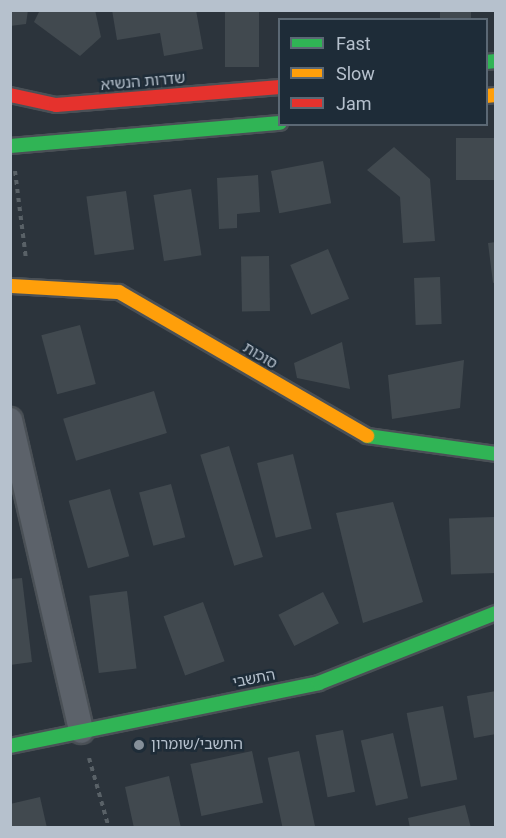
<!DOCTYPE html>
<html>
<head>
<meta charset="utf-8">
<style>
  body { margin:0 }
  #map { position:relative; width:506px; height:838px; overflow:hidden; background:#2c343c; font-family:Roboto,"Noto Sans Hebrew",sans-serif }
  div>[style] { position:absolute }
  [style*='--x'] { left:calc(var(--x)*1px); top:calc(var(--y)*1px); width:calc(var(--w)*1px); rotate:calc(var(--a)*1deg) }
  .building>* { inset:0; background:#41494f; transform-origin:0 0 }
  .path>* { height:4px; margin-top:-2px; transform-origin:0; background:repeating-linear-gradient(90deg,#596167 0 4.5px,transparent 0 9px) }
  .roads { filter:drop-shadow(2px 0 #4a5056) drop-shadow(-2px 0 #4a5056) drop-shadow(0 2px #4a5056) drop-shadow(0 -2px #4a5056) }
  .street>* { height:24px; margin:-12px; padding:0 12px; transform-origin:12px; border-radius:12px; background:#5c626a }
  .fast>* { height:14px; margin:-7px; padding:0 7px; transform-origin:7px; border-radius:7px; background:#30b455 }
  .slow>* { height:14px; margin:-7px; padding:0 7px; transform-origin:7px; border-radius:7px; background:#ff9f0a }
  .jam>* { height:14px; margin:-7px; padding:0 7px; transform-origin:7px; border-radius:7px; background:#e5322d }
  .dots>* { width:16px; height:16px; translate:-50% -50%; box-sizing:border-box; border:3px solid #1e2c38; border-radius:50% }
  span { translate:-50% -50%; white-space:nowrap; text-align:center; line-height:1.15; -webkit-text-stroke:5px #1e2c38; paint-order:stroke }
  .street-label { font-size:15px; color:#b6c1cd }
  .poi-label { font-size:15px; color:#b6c1cd }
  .left { translate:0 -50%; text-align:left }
  .frame { position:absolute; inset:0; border:12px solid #b6c1cd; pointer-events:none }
  .legend { position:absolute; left:278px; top:18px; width:210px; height:108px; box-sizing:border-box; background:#1e2c38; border:2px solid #5b6874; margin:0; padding:8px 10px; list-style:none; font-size:18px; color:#b6c1cd }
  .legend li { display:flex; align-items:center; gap:12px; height:30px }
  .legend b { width:30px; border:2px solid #5b6874 }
</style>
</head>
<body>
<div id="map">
  <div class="building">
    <div style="clip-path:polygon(10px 10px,28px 10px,26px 24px,10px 26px)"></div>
    <div style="clip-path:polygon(40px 10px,95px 10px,101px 37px,80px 56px,34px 22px)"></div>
    <div style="clip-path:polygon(112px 10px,196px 10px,203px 49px,164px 56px,160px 33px,117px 40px)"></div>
    <div style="left:225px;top:10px;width:34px;height:57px"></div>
    <div style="left:440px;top:10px;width:31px;height:10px"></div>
    <div style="left:496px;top:138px;width:42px;height:40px;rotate:90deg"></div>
    <div style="clip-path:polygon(394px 147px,430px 179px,435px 241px,403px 243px,400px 197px,367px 170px)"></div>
    <div style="left:323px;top:161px;width:43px;height:53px;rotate:79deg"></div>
    <div style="clip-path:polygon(258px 175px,260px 212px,237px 214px,237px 228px,219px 229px,217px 178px)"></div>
    <div style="left:191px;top:189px;width:67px;height:38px;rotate:81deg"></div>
    <div style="left:126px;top:191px;width:59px;height:40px;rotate:82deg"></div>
    <div style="clip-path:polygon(496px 242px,496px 282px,493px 283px,488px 243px)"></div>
    <div style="left:328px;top:249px;width:54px;height:41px;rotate:67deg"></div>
    <div style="left:269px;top:256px;width:55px;height:28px;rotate:89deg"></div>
    <div style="left:440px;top:277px;width:47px;height:26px;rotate:88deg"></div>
    <div style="left:80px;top:325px;width:61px;height:40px;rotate:75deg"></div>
    <div style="clip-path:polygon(342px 342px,350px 389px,297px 378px,294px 363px)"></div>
    <div style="clip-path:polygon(464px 360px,460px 408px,392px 419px,388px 375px)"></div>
    <div style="left:154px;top:391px;width:44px;height:95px;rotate:73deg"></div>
    <div style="left:229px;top:446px;width:116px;height:30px;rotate:73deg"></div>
    <div style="left:293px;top:454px;width:77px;height:37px;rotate:76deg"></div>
    <div style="left:171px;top:484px;width:55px;height:33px;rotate:75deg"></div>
    <div style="left:110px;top:489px;width:70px;height:43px;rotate:74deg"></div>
    <div style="clip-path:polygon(393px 502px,423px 602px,363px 623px,336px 513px)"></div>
    <div style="left:494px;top:517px;width:56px;height:45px;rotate:88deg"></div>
    <div style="clip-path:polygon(22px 578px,32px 662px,10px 665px,10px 579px)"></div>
    <div style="left:127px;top:591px;width:78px;height:38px;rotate:83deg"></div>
    <div style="left:323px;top:592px;width:35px;height:50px;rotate:63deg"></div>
    <div style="left:203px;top:602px;width:63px;height:42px;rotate:70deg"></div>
    <div style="clip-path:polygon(496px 691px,496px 734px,474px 738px,467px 696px)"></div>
    <div style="left:443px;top:706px;width:75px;height:37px;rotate:79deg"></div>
    <div style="left:343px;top:730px;width:63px;height:28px;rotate:79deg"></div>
    <div style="left:393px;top:733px;width:67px;height:33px;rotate:77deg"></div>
    <div style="left:252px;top:751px;width:53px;height:63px;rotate:78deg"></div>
    <div style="left:299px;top:751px;width:79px;height:32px;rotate:78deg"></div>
    <div style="clip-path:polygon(169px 776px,181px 828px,134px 828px,125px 787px)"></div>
    <div style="clip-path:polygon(40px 797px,47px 828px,10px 828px,10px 804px)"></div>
    <div style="clip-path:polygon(465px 805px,471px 828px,410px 828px,408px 818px)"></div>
  </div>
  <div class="path">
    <div style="--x:15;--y:171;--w:89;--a:82.9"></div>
    <div style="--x:89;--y:758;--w:73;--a:74.1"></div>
  </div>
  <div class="roads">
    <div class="street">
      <div style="--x:10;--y:420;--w:319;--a:77.1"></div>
    </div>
    <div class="fast">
      <div style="--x:486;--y:62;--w:10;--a:-6"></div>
      <div style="--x:10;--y:146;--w:271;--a:-4.9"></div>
      <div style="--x:367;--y:436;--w:130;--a:7.9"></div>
      <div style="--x:10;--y:746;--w:315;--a:-11.5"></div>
      <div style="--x:319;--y:683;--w:190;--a:-21.6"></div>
    </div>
    <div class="slow">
      <div style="--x:486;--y:96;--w:10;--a:-6"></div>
      <div style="--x:10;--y:286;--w:109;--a:3.2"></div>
      <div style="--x:119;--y:292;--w:287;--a:30.1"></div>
    </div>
    <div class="jam">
      <div style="--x:10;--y:95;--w:47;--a:12.3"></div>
      <div style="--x:56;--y:105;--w:225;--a:-4.6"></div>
    </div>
  </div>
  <div class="dots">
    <div style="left:139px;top:745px;background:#86909a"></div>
  </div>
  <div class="street-label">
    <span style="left:143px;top:82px;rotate:-5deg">שדרות הנשיא</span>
    <span style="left:260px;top:356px;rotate:31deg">סוכות</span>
    <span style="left:254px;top:679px;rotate:-11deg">התשבי</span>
  </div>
  <div class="poi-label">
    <span class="left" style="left:151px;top:745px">התשבי/שומרון</span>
  </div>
  <div class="frame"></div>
  <ul class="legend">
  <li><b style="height:8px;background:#30b455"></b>Fast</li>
  <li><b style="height:8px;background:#ff9f0a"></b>Slow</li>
  <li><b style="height:8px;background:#e5322d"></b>Jam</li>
  </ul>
</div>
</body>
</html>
